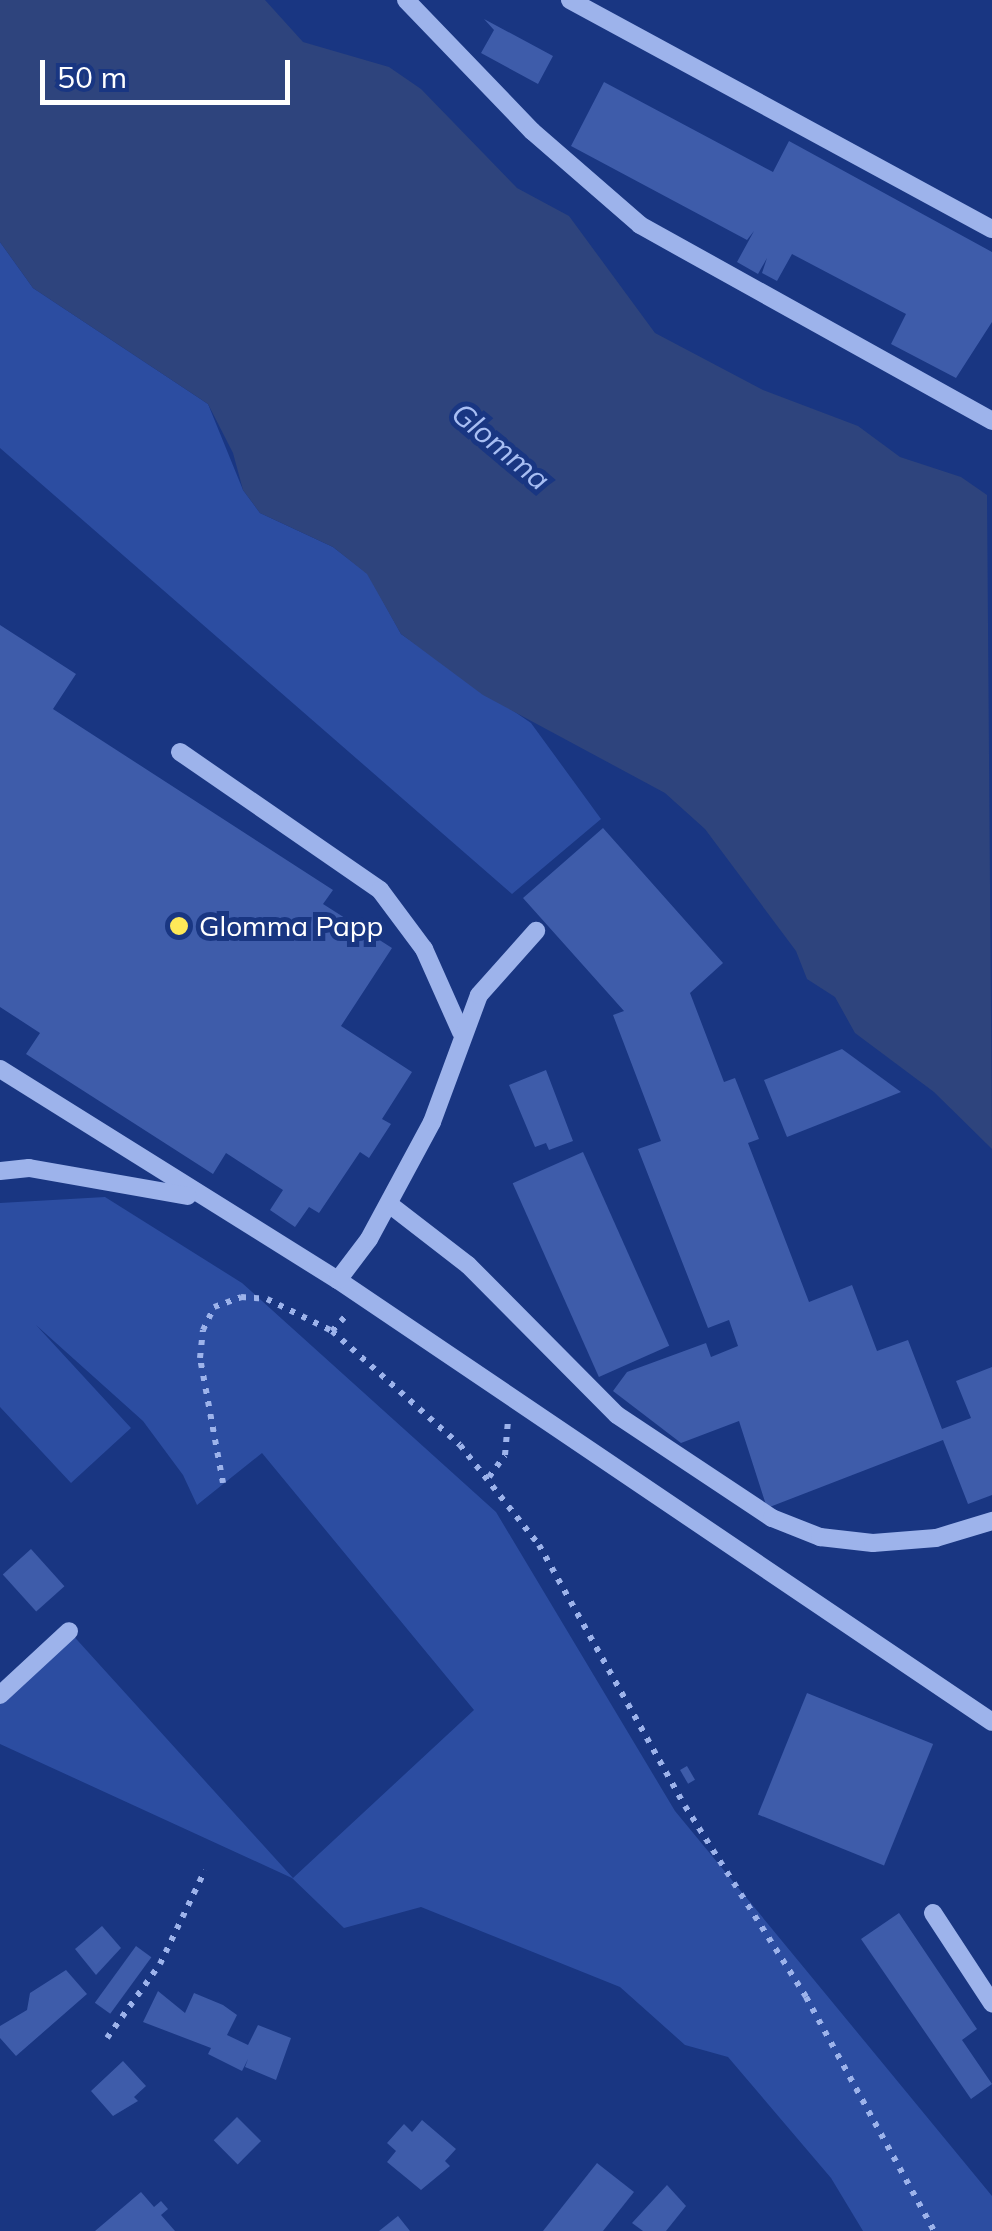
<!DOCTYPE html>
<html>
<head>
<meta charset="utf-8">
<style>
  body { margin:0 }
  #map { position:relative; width:992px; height:2231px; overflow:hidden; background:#193682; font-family:Mulish,sans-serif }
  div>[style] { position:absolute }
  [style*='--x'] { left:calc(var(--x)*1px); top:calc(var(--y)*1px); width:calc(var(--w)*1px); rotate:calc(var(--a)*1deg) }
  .green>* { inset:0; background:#2c4da1 }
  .water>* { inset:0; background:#2e447d }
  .building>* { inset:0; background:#3e5caa; transform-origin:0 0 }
  .path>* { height:6px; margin-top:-3px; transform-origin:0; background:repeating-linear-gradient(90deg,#9db3eb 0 5px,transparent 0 13px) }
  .minor>* { height:18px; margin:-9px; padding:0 9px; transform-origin:9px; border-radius:9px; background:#9db3eb }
  .dots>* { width:28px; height:28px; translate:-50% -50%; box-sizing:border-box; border:5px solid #193682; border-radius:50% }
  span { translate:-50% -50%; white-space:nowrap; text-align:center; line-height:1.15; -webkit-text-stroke:10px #193682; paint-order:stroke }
  .poi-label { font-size:28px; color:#fff }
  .left { translate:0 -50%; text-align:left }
  .water-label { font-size:30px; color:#a8bef3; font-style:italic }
  .scale { position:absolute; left:40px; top:60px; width:250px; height:45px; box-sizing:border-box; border:5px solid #fff; border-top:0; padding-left:12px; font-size:30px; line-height:35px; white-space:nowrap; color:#fff; -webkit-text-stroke:8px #193682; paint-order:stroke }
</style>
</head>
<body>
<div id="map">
  <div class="green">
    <div style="clip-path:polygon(0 242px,33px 288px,208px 404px,243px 490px,260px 513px,333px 547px,368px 574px,401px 634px,531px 723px,601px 819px,512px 894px,0 448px)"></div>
    <div style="clip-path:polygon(105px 1197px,242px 1283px,496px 1512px,675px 1811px,992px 2196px,992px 2231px,863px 2231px,831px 2178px,728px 2057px,685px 2045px,620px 1987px,421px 1907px,344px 1928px,292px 1878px,0 1744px,0 1695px,69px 1631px,293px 1878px,474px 1710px,262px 1453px,197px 1505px,183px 1475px,143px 1421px,36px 1325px,131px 1428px,71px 1483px,0 1407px,0 1203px)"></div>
  </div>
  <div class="water">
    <div style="clip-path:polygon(0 0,265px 0,303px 42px,389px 67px,421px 89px,517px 188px,569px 216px,655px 333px,763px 390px,858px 426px,900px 457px,961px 477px,987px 495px,992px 1149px,934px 1092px,855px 1033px,835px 997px,807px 979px,796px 951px,705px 829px,665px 793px,483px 695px,401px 634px,367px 574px,333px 547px,260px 513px,243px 490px,233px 453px,208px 404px,33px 288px,0 242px)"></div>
  </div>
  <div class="building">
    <div style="clip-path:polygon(484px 19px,553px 56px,538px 84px,481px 53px,494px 30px)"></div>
    <div style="clip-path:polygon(604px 82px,773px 172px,789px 141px,992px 252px,992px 322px,956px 378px,891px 344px,906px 314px,792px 254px,777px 281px,762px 273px,767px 258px,758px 274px,737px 262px,754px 231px,747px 240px,571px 146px)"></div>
    <div style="clip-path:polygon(0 625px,76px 674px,53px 709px,333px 890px,323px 904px,392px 948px,341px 1026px,412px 1072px,382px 1119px,391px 1124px,369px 1158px,360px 1152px,319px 1213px,309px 1207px,295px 1227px,270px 1210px,283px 1190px,226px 1153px,213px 1174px,26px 1054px,40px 1033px,0 1007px)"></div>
    <div style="clip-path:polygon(603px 828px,723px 963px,690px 993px,724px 1082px,735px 1078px,759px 1139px,748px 1143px,809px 1302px,852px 1285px,877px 1351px,908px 1340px,942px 1429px,971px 1418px,956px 1381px,992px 1367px,992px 1495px,968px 1504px,943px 1440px,767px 1508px,739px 1421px,681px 1443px,613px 1391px,627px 1372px,706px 1343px,711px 1357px,738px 1346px,729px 1320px,708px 1328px,638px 1149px,661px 1141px,613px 1015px,624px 1011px,523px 898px)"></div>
    <div style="clip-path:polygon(842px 1049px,901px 1092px,787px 1137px,764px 1080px)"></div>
    <div style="clip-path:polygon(546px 1070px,573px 1141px,549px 1150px,546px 1143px,535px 1147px,509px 1085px)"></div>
    <div style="left:583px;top:1152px;width:212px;height:77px;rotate:66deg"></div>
    <div style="left:31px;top:1549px;width:50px;height:38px;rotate:48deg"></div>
    <div style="left:807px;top:1693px;width:136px;height:131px;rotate:22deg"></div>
    <div style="left:687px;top:1766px;width:16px;height:8px;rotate:60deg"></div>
    <div style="clip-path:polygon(899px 1913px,977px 2029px,962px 2040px,992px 2084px,971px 2099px,861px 1939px)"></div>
    <div style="clip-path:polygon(102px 1926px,121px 1948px,96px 1975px,75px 1949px)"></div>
    <div style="left:136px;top:1946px;width:19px;height:70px;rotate:36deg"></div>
    <div style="clip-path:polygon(66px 1970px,87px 1994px,16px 2056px,0 2038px,0 2026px,27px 2010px,30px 1993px)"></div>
    <div style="clip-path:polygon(158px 1991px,185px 2013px,194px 1993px,223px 2005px,237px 2015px,227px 2035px,248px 2045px,258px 2025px,291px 2038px,276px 2080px,245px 2067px,248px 2059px,242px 2071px,208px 2054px,211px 2048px,143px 2022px)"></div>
    <div style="clip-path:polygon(123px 2061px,146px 2086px,134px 2097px,138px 2101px,113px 2116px,91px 2091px)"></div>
    <div style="left:237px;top:2117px;width:34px;height:33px;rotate:45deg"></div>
    <div style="clip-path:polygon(422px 2120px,456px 2149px,445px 2161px,450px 2166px,421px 2190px,387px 2162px,396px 2151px,387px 2143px,404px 2124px,412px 2132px)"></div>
    <div style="clip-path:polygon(597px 2163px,634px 2192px,603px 2231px,543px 2231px)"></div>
    <div style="clip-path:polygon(667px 2185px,686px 2206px,666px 2231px,643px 2231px,632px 2223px)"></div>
    <div style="clip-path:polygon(141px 2192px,154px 2207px,161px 2201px,168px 2209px,161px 2215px,175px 2231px,95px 2231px)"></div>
    <div style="clip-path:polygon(398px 2216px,410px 2231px,379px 2231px)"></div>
  </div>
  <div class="path">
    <div style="--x:332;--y:1331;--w:171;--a:41.7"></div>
    <div style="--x:460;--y:1445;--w:127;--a:51.7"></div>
    <div style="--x:539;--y:1545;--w:299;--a:60.8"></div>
    <div style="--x:685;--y:1806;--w:226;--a:57.6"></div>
    <div style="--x:806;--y:1997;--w:267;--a:61.3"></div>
    <div style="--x:489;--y:1477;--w:27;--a:-54"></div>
    <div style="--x:505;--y:1455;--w:33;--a:-85"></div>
    <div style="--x:223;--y:1483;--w:127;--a:-100.4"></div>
    <div style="--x:200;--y:1358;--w:28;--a:-84"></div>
    <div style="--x:203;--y:1330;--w:25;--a:-64"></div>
    <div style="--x:214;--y:1307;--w:29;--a:-20"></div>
    <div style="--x:241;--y:1297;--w:26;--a:4"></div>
    <div style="--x:267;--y:1299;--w:72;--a:26.2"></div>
    <div style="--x:332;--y:1331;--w:24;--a:-48"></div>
    <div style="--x:107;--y:2038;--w:91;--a:-54.4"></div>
    <div style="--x:160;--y:1964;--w:104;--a:-64.4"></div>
  </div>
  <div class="minor">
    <div style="--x:406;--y:0;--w:182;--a:46.1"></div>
    <div style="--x:532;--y:131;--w:143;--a:41"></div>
    <div style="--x:640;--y:225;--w:403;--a:29.1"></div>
    <div style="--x:570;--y:0;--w:480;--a:28.5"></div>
    <div style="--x:180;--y:752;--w:243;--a:34.6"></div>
    <div style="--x:380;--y:890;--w:74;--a:53.3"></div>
    <div style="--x:424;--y:949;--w:91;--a:66"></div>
    <div style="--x:0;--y:1069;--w:398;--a:32"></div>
    <div style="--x:338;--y:1280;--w:789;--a:34.05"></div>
    <div style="--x:0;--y:1171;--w:29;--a:-6"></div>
    <div style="--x:29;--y:1168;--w:161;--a:10"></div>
    <div style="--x:389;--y:1204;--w:100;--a:37.7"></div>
    <div style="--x:468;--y:1265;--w:211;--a:45.2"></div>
    <div style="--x:617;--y:1415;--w:186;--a:33.6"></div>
    <div style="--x:772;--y:1518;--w:52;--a:21.6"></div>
    <div style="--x:820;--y:1537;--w:53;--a:6.5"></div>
    <div style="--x:873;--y:1543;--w:63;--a:-4.5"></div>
    <div style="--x:936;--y:1538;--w:59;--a:-16.9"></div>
    <div style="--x:338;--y:1280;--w:51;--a:-52.9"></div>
    <div style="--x:369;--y:1239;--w:133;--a:-61.7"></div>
    <div style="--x:432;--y:1122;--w:135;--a:-69.7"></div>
    <div style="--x:479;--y:995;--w:86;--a:-48.3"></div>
    <div style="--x:0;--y:1695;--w:94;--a:-42.8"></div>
    <div style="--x:933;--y:1913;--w:108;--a:56.8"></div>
  </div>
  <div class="dots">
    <div style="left:179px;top:926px;background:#fee958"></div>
  </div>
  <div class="poi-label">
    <span class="left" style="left:199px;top:926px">Glomma Papp</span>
  </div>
  <div class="water-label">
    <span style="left:501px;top:446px;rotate:40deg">Glomma</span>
  </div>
  <div class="scale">50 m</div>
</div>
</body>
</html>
